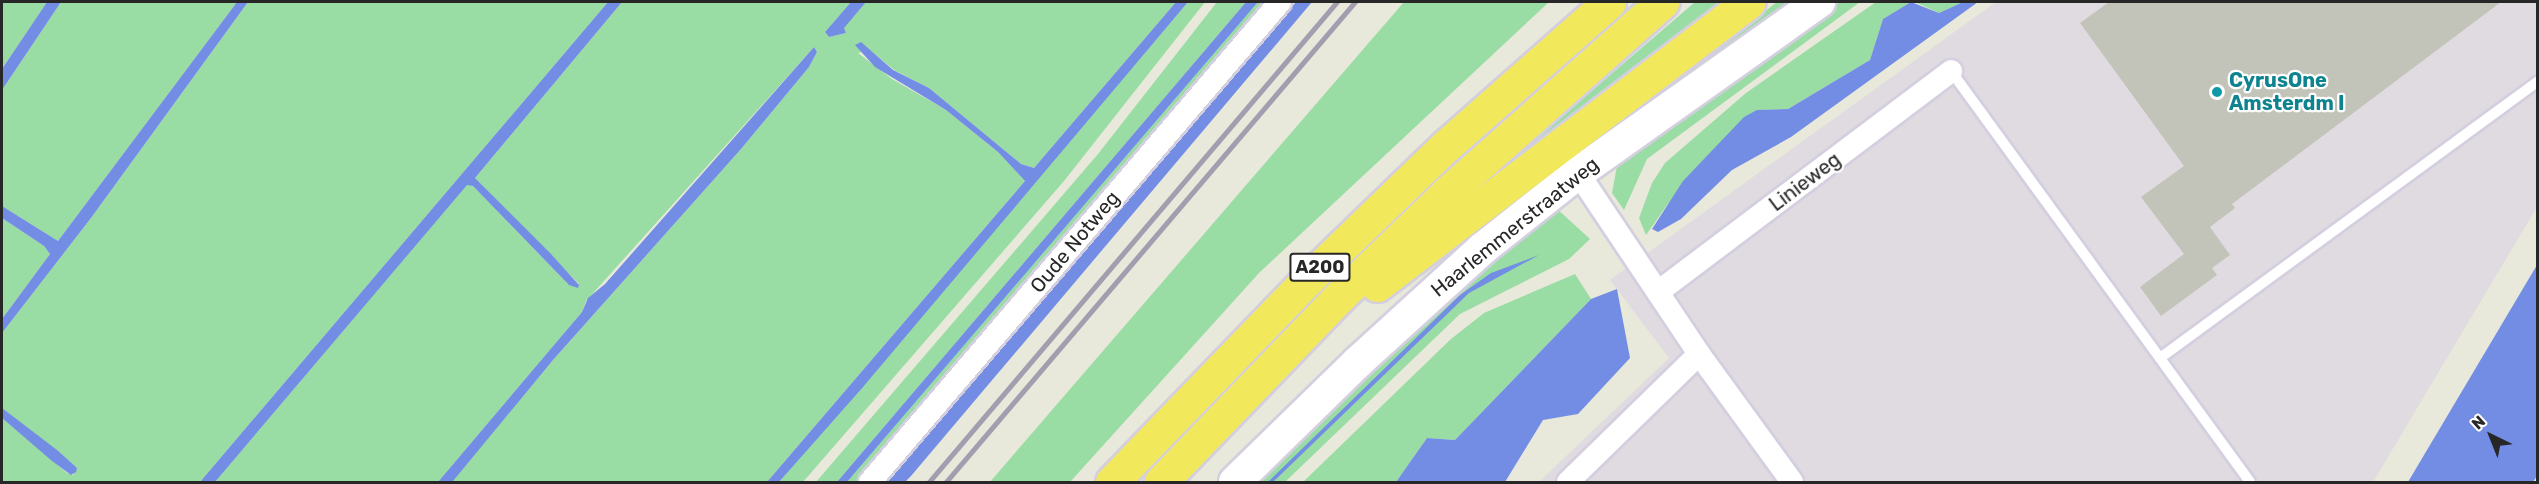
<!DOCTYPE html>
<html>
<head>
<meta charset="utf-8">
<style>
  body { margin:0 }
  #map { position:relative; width:2539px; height:484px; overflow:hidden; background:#e8e9da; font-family:Rubik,sans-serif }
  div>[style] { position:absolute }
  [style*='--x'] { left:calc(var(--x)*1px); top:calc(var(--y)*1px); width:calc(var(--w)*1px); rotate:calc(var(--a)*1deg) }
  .industrial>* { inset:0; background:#e0dae1 }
  .green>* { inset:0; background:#99dca4 }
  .water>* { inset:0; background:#738de5 }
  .building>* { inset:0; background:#c3c4b9 }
  .roads { filter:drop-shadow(2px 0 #d4cfdf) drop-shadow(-2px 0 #d4cfdf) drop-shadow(0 2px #d4cfdf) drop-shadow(0 -2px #d4cfdf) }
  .service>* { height:10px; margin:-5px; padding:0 5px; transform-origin:5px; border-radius:5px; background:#fff }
  .minor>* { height:22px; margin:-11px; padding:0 11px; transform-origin:11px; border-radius:11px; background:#fff }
  .secondary>* { height:32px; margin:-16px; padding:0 16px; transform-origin:16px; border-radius:16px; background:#fff }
  .motorway>* { height:33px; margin:-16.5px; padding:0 16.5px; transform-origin:16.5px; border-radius:16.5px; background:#f2e85c }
  .rail>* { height:4.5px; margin:-2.25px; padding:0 2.25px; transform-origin:2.25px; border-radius:2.25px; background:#a49db0 }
  .dots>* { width:16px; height:16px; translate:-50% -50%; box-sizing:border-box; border:3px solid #fff; border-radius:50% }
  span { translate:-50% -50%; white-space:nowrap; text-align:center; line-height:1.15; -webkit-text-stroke:4.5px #fff; paint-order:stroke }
  .shield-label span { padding:2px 4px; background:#fff; border:2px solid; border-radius:4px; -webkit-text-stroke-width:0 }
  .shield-label { font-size:18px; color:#272727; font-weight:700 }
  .culture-label { font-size:20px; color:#0d838f; font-weight:700 }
  .left { translate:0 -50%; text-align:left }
  .street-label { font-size:20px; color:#272727 }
  .frame { position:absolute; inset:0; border:3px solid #272727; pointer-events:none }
  .north { position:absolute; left:2461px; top:406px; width:60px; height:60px; -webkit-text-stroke:4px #fff; paint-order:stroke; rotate:317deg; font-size:16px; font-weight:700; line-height:24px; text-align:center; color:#272727 }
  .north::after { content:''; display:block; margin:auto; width:21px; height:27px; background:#272727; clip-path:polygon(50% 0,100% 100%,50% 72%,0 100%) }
</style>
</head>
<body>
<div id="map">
  <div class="industrial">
    <div style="clip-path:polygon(1996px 2px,2537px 2px,2537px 207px,2373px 482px,1539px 482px,1669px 358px,1610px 280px)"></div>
  </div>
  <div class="green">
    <div style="clip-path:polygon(2px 2px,47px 2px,2px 69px)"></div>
    <div style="clip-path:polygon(61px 2px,237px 2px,58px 241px,2px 206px,2px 90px)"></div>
    <div style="clip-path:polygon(248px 2px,608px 2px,200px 482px,2px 482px,2px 418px,67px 473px,73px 475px,77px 468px,2px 408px,2px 333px,91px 218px)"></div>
    <div style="clip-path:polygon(622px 2px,851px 2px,825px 32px,829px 37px,846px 33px,843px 28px,866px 2px,1176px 2px,1034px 168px,1021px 164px,929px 88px,894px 70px,870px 50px,858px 53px,892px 79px,946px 110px,998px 152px,1025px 181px,767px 482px,451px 482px,553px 360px,741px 149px,809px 67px,817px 52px,814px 47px,586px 301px,582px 312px,438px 482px,215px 482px,467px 184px,473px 186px,568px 284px,579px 284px,475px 178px)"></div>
    <div style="clip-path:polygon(1188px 2px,1205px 2px,1064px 181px,803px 482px,779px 482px)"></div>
    <div style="clip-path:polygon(1217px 2px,1246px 2px,837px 482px,816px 482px,1098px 154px)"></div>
    <div style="clip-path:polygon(1258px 2px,1268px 2px,861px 482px,847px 482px)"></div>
    <div style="clip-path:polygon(1404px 2px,1549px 2px,1259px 273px,1070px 482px,990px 482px)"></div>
    <div style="clip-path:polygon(1695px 2px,1725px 2px,1487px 184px,1559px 119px)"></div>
    <div style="clip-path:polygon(1777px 2px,1800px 2px,1523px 199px)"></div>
    <div style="clip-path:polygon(1840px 2px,1860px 2px,1647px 159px,1624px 210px,1612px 193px,1617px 166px,1640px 144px)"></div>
    <div style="clip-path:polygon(1876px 2px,1911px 2px,1883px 19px,1870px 60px,1788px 109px,1758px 110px,1667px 205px,1646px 235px,1639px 218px,1652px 183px,1665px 163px,1746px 93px)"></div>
    <div style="clip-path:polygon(1915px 2px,1963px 2px,1939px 13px)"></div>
    <div style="clip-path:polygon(1555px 207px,1590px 239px,1569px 259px,1460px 314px,1285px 482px,1251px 482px,1387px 349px)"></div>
    <div style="clip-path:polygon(2px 218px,44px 246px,50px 254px,2px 319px)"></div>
    <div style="clip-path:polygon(1575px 274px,1591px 299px,1455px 440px,1427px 438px,1396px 482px,1303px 482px,1451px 339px,1484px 313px)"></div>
  </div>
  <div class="water">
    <div style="clip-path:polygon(47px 2px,61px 2px,2px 90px,2px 69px)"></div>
    <div style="clip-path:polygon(237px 2px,248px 2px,91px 218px,2px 333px,2px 319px,50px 254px,44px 246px,2px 218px,2px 206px,58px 241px)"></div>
    <div style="clip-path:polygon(608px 2px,622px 2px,475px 178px,551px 254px,579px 285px,578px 288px,569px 285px,473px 186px,467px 185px,215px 482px,200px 482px)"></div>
    <div style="clip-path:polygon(851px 2px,866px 2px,844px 28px,846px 33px,829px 37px,825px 32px)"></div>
    <div style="clip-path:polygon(1176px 2px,1188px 2px,863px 387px,779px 482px,767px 482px,1025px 181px,998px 152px,946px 110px,875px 67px,855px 45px,861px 42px,893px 70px,929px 88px,1021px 164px,1034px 168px)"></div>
    <div style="clip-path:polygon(1246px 2px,1258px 2px,847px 482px,837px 482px)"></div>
    <div style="clip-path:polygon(1296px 2px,1312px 2px,911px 476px,905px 482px,887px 482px)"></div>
    <div style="clip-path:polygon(1911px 2px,1939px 13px,1963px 2px,1978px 2px,1791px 137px,1732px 170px,1681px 219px,1658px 232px,1652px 229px,1683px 181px,1744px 117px,1757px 110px,1788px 109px,1870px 60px,1883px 19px)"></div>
    <div style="clip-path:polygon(814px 47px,817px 52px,809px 67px,741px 149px,553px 360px,453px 481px,438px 482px,582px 312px,588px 298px,605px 284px)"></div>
    <div style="clip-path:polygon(1539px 255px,1469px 293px,1273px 482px,1268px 482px,1460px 295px,1491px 273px)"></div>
    <div style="clip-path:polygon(2537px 265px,2537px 476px,2533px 482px,2408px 482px)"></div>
    <div style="clip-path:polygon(1617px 289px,1630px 358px,1578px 414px,1543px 420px,1505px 482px,1396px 482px,1427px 438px,1455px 440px,1591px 299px)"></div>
    <div style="clip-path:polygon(2px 408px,57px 450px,77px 468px,76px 472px,71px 475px,52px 461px,2px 418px)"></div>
  </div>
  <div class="building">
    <div style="clip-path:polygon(2109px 2px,2501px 2px,2232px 204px,2235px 208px,2210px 227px,2230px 255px,2212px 268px,2217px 275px,2161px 316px,2140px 287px,2184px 254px,2141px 197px,2184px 166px,2080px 23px)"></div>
  </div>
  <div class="roads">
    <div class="service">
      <div style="--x:1951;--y:71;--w:508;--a:53.96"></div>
      <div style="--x:2160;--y:358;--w:469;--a:-36.2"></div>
    </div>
    <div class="minor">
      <div style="--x:1578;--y:173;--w:218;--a:56.2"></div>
      <div style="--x:1699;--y:354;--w:158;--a:54"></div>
      <div style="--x:1658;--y:292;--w:367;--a:-37"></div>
      <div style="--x:870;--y:482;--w:631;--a:-49.5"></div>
      <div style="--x:1568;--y:482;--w:183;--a:-44.3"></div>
    </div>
    <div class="secondary">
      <div style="--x:1235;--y:482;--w:172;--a:-44.3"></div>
      <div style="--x:1358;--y:362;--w:168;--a:-42.3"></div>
      <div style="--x:1482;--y:249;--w:122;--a:-38.4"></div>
      <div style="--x:1578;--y:173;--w:296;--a:-35.4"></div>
    </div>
    <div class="motorway">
      <div style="--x:1377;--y:285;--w:467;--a:-37.3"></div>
      <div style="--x:1112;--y:482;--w:282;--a:-46"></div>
      <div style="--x:1308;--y:279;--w:193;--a:-44"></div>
      <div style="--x:1447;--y:145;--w:216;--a:-41.4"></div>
      <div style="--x:1161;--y:482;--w:257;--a:-46.1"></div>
      <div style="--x:1339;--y:297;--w:150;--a:-43.9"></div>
      <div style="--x:1447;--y:193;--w:288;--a:-41.6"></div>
    </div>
  </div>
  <div class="rail">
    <div style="--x:929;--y:482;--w:630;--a:-49.64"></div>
    <div style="--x:946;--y:482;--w:631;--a:-49.57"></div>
  </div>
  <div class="dots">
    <div style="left:2217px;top:92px;background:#0f9aa8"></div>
  </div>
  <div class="shield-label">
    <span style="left:1320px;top:267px">A200</span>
  </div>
  <div class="culture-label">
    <span class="left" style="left:2229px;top:92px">CyrusOne<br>Amsterdm I</span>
  </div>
  <div class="street-label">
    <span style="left:1805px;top:182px;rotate:-37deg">Linieweg</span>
    <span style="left:1515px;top:227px;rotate:-39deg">Haarlemmerstraatweg</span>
    <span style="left:1075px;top:242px;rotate:-50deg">Oude Notweg</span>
  </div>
  <div class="frame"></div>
  <div class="north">N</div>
</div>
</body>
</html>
